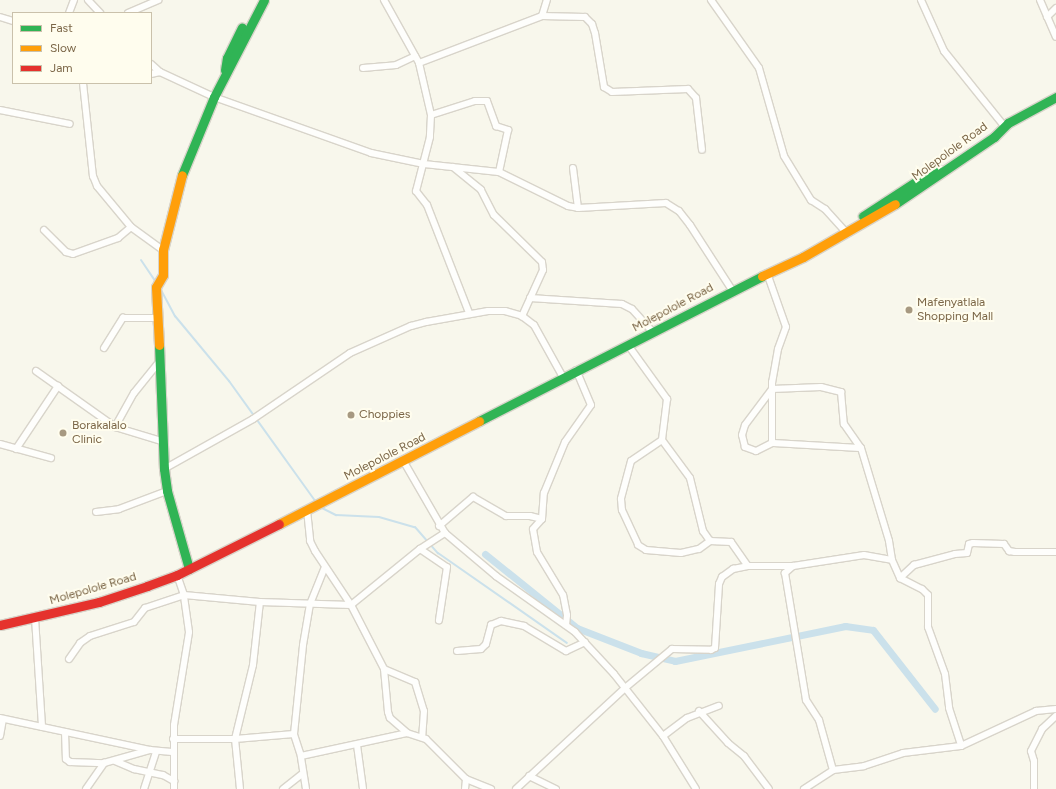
<!DOCTYPE html>
<html>
<head>
<meta charset="utf-8">
<style>
  body { margin:0 }
  #map { position:relative; width:1056px; height:789px; overflow:hidden; background:#f8f7ec; font-family:Figtree,sans-serif }
  div>[style] { position:absolute }
  [style*='--x'] { left:calc(var(--x)*1px); top:calc(var(--y)*1px); width:calc(var(--w)*1px); rotate:calc(var(--a)*1deg) }
  .stream>* { height:2px; margin:-1px; padding:0 1px; transform-origin:1px; border-radius:1px; background:#cbe1eb }
  .canal>* { height:7px; margin:-3.5px; padding:0 3.5px; transform-origin:3.5px; border-radius:3.5px; background:#cbe1eb }
  .roads { filter:drop-shadow(1px 0 #d8d4ca) drop-shadow(-1px 0 #d8d4ca) drop-shadow(0 1px #d8d4ca) drop-shadow(0 -1px #d8d4ca) }
  .street>* { height:6px; margin:-3px; padding:0 3px; transform-origin:3px; border-radius:3px; background:#fefefc }
  .fast>* { height:9px; margin:-4.5px; padding:0 4.5px; transform-origin:4.5px; border-radius:4.5px; background:#30b455 }
  .slow>* { height:9px; margin:-4.5px; padding:0 4.5px; transform-origin:4.5px; border-radius:4.5px; background:#ff9f0a }
  .jam>* { height:9px; margin:-4.5px; padding:0 4.5px; transform-origin:4.5px; border-radius:4.5px; background:#e5322d }
  .dots>* { width:11px; height:11px; translate:-50% -50%; box-sizing:border-box; border:2px solid #fffdee; border-radius:50% }
  span { translate:-50% -50%; white-space:nowrap; text-align:center; line-height:1.15; -webkit-text-stroke:4px #fffdee; paint-order:stroke }
  .street-label { font-size:12px; color:#7b6647 }
  .poi-label { font-size:12px; color:#7b6647 }
  .left { translate:0 -50%; text-align:left }
  .legend { position:absolute; left:12px; top:12px; width:140px; height:72px; box-sizing:border-box; background:#fffdee; border:1px solid #cac1ab; margin:0; padding:5px 7px; list-style:none; font-size:12px; color:#7b6647 }
  .legend li { display:flex; align-items:center; gap:8px; height:20px }
  .legend b { width:20px; border:1px solid #cac1ab }
</style>
</head>
<body>
<div id="map">
  <div class="stream">
    <div style="--x:141;--y:260;--w:27;--a:56"></div>
    <div style="--x:160;--y:288;--w:32;--a:62"></div>
    <div style="--x:175;--y:316;--w:85;--a:50.3"></div>
    <div style="--x:229;--y:381;--w:149;--a:54.3"></div>
    <div style="--x:322;--y:508;--w:16;--a:27"></div>
    <div style="--x:336;--y:515;--w:43;--a:2.7"></div>
    <div style="--x:379;--y:517;--w:37;--a:16"></div>
    <div style="--x:415;--y:527;--w:35;--a:49"></div>
    <div style="--x:438;--y:553;--w:157;--a:34.9"></div>
  </div>
  <div class="canal">
    <div style="--x:485;--y:554;--w:118;--a:38.8"></div>
    <div style="--x:577;--y:628;--w:69;--a:21.3"></div>
    <div style="--x:641;--y:653;--w:35;--a:13"></div>
    <div style="--x:675;--y:661;--w:174;--a:-11.6"></div>
    <div style="--x:845;--y:626;--w:28;--a:8"></div>
    <div style="--x:873;--y:630;--w:100;--a:51.9"></div>
  </div>
  <div class="roads">
    <div class="street">
      <div style="--x:88;--y:0;--w:18;--a:47"></div>
      <div style="--x:384;--y:0;--w:72;--a:60.9"></div>
      <div style="--x:419;--y:63;--w:53;--a:77"></div>
      <div style="--x:431;--y:115;--w:22;--a:93"></div>
      <div style="--x:430;--y:137;--w:56;--a:104.5"></div>
      <div style="--x:416;--y:191;--w:18;--a:52"></div>
      <div style="--x:427;--y:205;--w:116;--a:68.7"></div>
      <div style="--x:711;--y:0;--w:83;--a:54.8"></div>
      <div style="--x:759;--y:68;--w:91;--a:74.1"></div>
      <div style="--x:784;--y:156;--w:52;--a:58.5"></div>
      <div style="--x:811;--y:200;--w:17;--a:33"></div>
      <div style="--x:825;--y:209;--w:27;--a:48"></div>
      <div style="--x:921;--y:0;--w:56;--a:65.7"></div>
      <div style="--x:944;--y:51;--w:96;--a:51.3"></div>
      <div style="--x:1040;--y:0;--w:40;--a:66.6"></div>
      <div style="--x:69;--y:13;--w:14;--a:-69"></div>
      <div style="--x:128;--y:13;--w:33;--a:-23"></div>
      <div style="--x:542;--y:16;--w:17;--a:-73"></div>
      <div style="--x:0;--y:17;--w:14;--a:17"></div>
      <div style="--x:1047;--y:17;--w:13;--a:-45"></div>
      <div style="--x:419;--y:63;--w:132;--a:-20.9"></div>
      <div style="--x:542;--y:16;--w:43;--a:1.3"></div>
      <div style="--x:585;--y:17;--w:10;--a:45"></div>
      <div style="--x:592;--y:24;--w:9;--a:72"></div>
      <div style="--x:595;--y:33;--w:55;--a:80.5"></div>
      <div style="--x:604;--y:87;--w:9;--a:32"></div>
      <div style="--x:612;--y:92;--w:76;--a:-2.3"></div>
      <div style="--x:688;--y:89;--w:12;--a:48"></div>
      <div style="--x:696;--y:98;--w:52;--a:83.4"></div>
      <div style="--x:151;--y:64;--w:12;--a:42"></div>
      <div style="--x:160;--y:72;--w:60;--a:24.8"></div>
      <div style="--x:214;--y:97;--w:167;--a:19.6"></div>
      <div style="--x:371;--y:153;--w:54;--a:11.7"></div>
      <div style="--x:424;--y:164;--w:75;--a:6.1"></div>
      <div style="--x:499;--y:172;--w:77;--a:26.2"></div>
      <div style="--x:568;--y:206;--w:10;--a:11"></div>
      <div style="--x:578;--y:208;--w:88;--a:-3.3"></div>
      <div style="--x:666;--y:203;--w:15;--a:32"></div>
      <div style="--x:679;--y:211;--w:18;--a:52"></div>
      <div style="--x:690;--y:225;--w:77;--a:57.1"></div>
      <div style="--x:363;--y:68;--w:33;--a:-5"></div>
      <div style="--x:396;--y:65;--w:21;--a:-25"></div>
      <div style="--x:151;--y:74;--w:9;--a:-13"></div>
      <div style="--x:83;--y:83;--w:94;--a:83.9"></div>
      <div style="--x:93;--y:176;--w:11;--a:68"></div>
      <div style="--x:97;--y:186;--w:53;--a:50.3"></div>
      <div style="--x:131;--y:227;--w:39;--a:36"></div>
      <div style="--x:0;--y:110;--w:71;--a:11.3"></div>
      <div style="--x:431;--y:115;--w:46;--a:-17.7"></div>
      <div style="--x:475;--y:101;--w:12;--a:0"></div>
      <div style="--x:487;--y:101;--w:27;--a:70"></div>
      <div style="--x:496;--y:126;--w:13;--a:18"></div>
      <div style="--x:508;--y:130;--w:43;--a:102.1"></div>
      <div style="--x:453;--y:167;--w:36;--a:39"></div>
      <div style="--x:481;--y:190;--w:28;--a:63"></div>
      <div style="--x:494;--y:215;--w:67;--a:44.4"></div>
      <div style="--x:542;--y:262;--w:8;--a:83"></div>
      <div style="--x:543;--y:270;--w:51;--a:114.5"></div>
      <div style="--x:573;--y:168;--w:40;--a:82.9"></div>
      <div style="--x:44;--y:230;--w:31;--a:45"></div>
      <div style="--x:66;--y:252;--w:7;--a:16"></div>
      <div style="--x:73;--y:254;--w:48;--a:-19.6"></div>
      <div style="--x:118;--y:238;--w:17;--a:-40"></div>
      <div style="--x:767;--y:273;--w:57;--a:70.6"></div>
      <div style="--x:786;--y:327;--w:23;--a:110"></div>
      <div style="--x:778;--y:349;--w:34;--a:100"></div>
      <div style="--x:772;--y:382;--w:61;--a:90"></div>
      <div style="--x:772;--y:443;--w:18;--a:153"></div>
      <div style="--x:756;--y:451;--w:12;--a:-160"></div>
      <div style="--x:745;--y:447;--w:12;--a:-104"></div>
      <div style="--x:742;--y:435;--w:10;--a:-73"></div>
      <div style="--x:745;--y:425;--w:45;--a:-53.1"></div>
      <div style="--x:772;--y:389;--w:49;--a:-2.3"></div>
      <div style="--x:821;--y:387;--w:21;--a:14"></div>
      <div style="--x:841;--y:392;--w:32;--a:85"></div>
      <div style="--x:844;--y:424;--w:29;--a:55"></div>
      <div style="--x:861;--y:448;--w:97;--a:73.2"></div>
      <div style="--x:889;--y:541;--w:19;--a:81"></div>
      <div style="--x:892;--y:560;--w:20;--a:66"></div>
      <div style="--x:900;--y:578;--w:25;--a:27"></div>
      <div style="--x:922;--y:589;--w:8;--a:45"></div>
      <div style="--x:928;--y:595;--w:32;--a:90"></div>
      <div style="--x:928;--y:627;--w:50;--a:70.1"></div>
      <div style="--x:945;--y:674;--w:34;--a:83"></div>
      <div style="--x:949;--y:708;--w:40;--a:72"></div>
      <div style="--x:530;--y:298;--w:92;--a:3.7"></div>
      <div style="--x:622;--y:304;--w:11;--a:27"></div>
      <div style="--x:632;--y:309;--w:30;--a:48"></div>
      <div style="--x:628;--y:345;--w:67;--a:54.2"></div>
      <div style="--x:667;--y:399;--w:41;--a:97"></div>
      <div style="--x:662;--y:440;--w:47;--a:53.6"></div>
      <div style="--x:690;--y:478;--w:55;--a:76.2"></div>
      <div style="--x:703;--y:531;--w:12;--a:55"></div>
      <div style="--x:710;--y:541;--w:21;--a:3"></div>
      <div style="--x:731;--y:542;--w:29;--a:55"></div>
      <div style="--x:104;--y:348;--w:36;--a:-58"></div>
      <div style="--x:123;--y:318;--w:34;--a:0"></div>
      <div style="--x:36;--y:371;--w:97;--a:35.3"></div>
      <div style="--x:115;--y:427;--w:48;--a:16.9"></div>
      <div style="--x:115;--y:427;--w:39;--a:-61"></div>
      <div style="--x:134;--y:393;--w:38;--a:-51"></div>
      <div style="--x:662;--y:440;--w:37;--a:146"></div>
      <div style="--x:631;--y:461;--w:39;--a:105"></div>
      <div style="--x:621;--y:499;--w:11;--a:85"></div>
      <div style="--x:622;--y:510;--w:38;--a:65"></div>
      <div style="--x:638;--y:545;--w:9;--a:32"></div>
      <div style="--x:646;--y:550;--w:35;--a:5"></div>
      <div style="--x:681;--y:553;--w:18;--a:-13"></div>
      <div style="--x:699;--y:549;--w:14;--a:-36"></div>
      <div style="--x:772;--y:443;--w:89;--a:3.2"></div>
      <div style="--x:0;--y:444;--w:53;--a:15.4"></div>
      <div style="--x:16;--y:449;--w:76;--a:-56.3"></div>
      <div style="--x:404;--y:462;--w:82;--a:60"></div>
      <div style="--x:445;--y:533;--w:67;--a:40.1"></div>
      <div style="--x:496;--y:576;--w:97;--a:35.3"></div>
      <div style="--x:575;--y:632;--w:57;--a:47.1"></div>
      <div style="--x:614;--y:674;--w:79;--a:51.7"></div>
      <div style="--x:663;--y:736;--w:62;--a:58.1"></div>
      <div style="--x:164;--y:469;--w:102;--a:-29.3"></div>
      <div style="--x:253;--y:419;--w:117;--a:-34.2"></div>
      <div style="--x:350;--y:353;--w:67;--a:-23.9"></div>
      <div style="--x:411;--y:326;--w:16;--a:-15"></div>
      <div style="--x:426;--y:322;--w:63;--a:-10.1"></div>
      <div style="--x:488;--y:311;--w:17;--a:0"></div>
      <div style="--x:505;--y:311;--w:18;--a:16"></div>
      <div style="--x:522;--y:316;--w:15;--a:37"></div>
      <div style="--x:534;--y:325;--w:60;--a:60.9"></div>
      <div style="--x:307;--y:510;--w:31;--a:84"></div>
      <div style="--x:310;--y:541;--w:11;--a:63"></div>
      <div style="--x:315;--y:551;--w:65;--a:56.3"></div>
      <div style="--x:351;--y:605;--w:72;--a:62.7"></div>
      <div style="--x:384;--y:669;--w:43;--a:84.7"></div>
      <div style="--x:388;--y:712;--w:6;--a:72"></div>
      <div style="--x:390;--y:718;--w:23;--a:41"></div>
      <div style="--x:407;--y:733;--w:20;--a:18"></div>
      <div style="--x:426;--y:739;--w:57;--a:45"></div>
      <div style="--x:466;--y:779;--w:27;--a:22"></div>
      <div style="--x:96;--y:512;--w:23;--a:-7"></div>
      <div style="--x:119;--y:509;--w:51;--a:-20.6"></div>
      <div style="--x:439;--y:526;--w:45;--a:-40.5"></div>
      <div style="--x:473;--y:497;--w:38;--a:30"></div>
      <div style="--x:506;--y:516;--w:24;--a:0"></div>
      <div style="--x:530;--y:516;--w:12;--a:14"></div>
      <div style="--x:420;--y:549;--w:32;--a:34"></div>
      <div style="--x:447;--y:567;--w:54;--a:98.6"></div>
      <div style="--x:793;--y:566;--w:11;--a:139"></div>
      <div style="--x:785;--y:573;--w:129;--a:80.6"></div>
      <div style="--x:806;--y:700;--w:24;--a:57"></div>
      <div style="--x:819;--y:720;--w:52;--a:74.4"></div>
      <div style="--x:901;--y:577;--w:18;--a:-43"></div>
      <div style="--x:914;--y:565;--w:42;--a:-15"></div>
      <div style="--x:955;--y:554;--w:12;--a:-5"></div>
      <div style="--x:967;--y:553;--w:9;--a:-77"></div>
      <div style="--x:969;--y:544;--w:4;--a:-14"></div>
      <div style="--x:973;--y:543;--w:31;--a:2"></div>
      <div style="--x:1004;--y:544;--w:9;--a:54"></div>
      <div style="--x:1009;--y:551;--w:6;--a:9"></div>
      <div style="--x:1015;--y:552;--w:41;--a:0"></div>
      <div style="--x:35;--y:618;--w:109;--a:86.3"></div>
      <div style="--x:566;--y:625;--w:10;--a:-84"></div>
      <div style="--x:567;--y:615;--w:20;--a:-101"></div>
      <div style="--x:563;--y:595;--w:50;--a:-121.2"></div>
      <div style="--x:537;--y:552;--w:23;--a:-100"></div>
      <div style="--x:533;--y:529;--w:13;--a:-48"></div>
      <div style="--x:542;--y:519;--w:26;--a:-86"></div>
      <div style="--x:544;--y:493;--w:55;--a:-67.6"></div>
      <div style="--x:565;--y:442;--w:45;--a:-54.9"></div>
      <div style="--x:591;--y:405;--w:38;--a:-113"></div>
      <div style="--x:457;--y:651;--w:24;--a:-5"></div>
      <div style="--x:481;--y:649;--w:7;--a:-45"></div>
      <div style="--x:486;--y:644;--w:20;--a:-75"></div>
      <div style="--x:491;--y:625;--w:11;--a:-22"></div>
      <div style="--x:501;--y:621;--w:24;--a:12"></div>
      <div style="--x:524;--y:626;--w:49;--a:30.8"></div>
      <div style="--x:566;--y:651;--w:21;--a:-25"></div>
      <div style="--x:69;--y:659;--w:19;--a:-55"></div>
      <div style="--x:80;--y:643;--w:12;--a:-35"></div>
      <div style="--x:90;--y:636;--w:46;--a:-17.7"></div>
      <div style="--x:134;--y:622;--w:18;--a:-52"></div>
      <div style="--x:145;--y:608;--w:41;--a:-18.4"></div>
      <div style="--x:184;--y:595;--w:76;--a:5.3"></div>
      <div style="--x:260;--y:602;--w:91;--a:1.9"></div>
      <div style="--x:351;--y:605;--w:89;--a:-39.1"></div>
      <div style="--x:420;--y:549;--w:30;--a:-33"></div>
      <div style="--x:384;--y:669;--w:34;--a:23"></div>
      <div style="--x:415;--y:682;--w:30;--a:73"></div>
      <div style="--x:424;--y:711;--w:26;--a:94"></div>
      <div style="--x:699;--y:711;--w:43;--a:47.8"></div>
      <div style="--x:728;--y:743;--w:21;--a:39"></div>
      <div style="--x:744;--y:756;--w:41;--a:52.9"></div>
      <div style="--x:0;--y:718;--w:153;--a:12"></div>
      <div style="--x:65;--y:732;--w:27;--a:88"></div>
      <div style="--x:66;--y:759;--w:5;--a:37"></div>
      <div style="--x:70;--y:762;--w:34;--a:2"></div>
      <div style="--x:104;--y:763;--w:48;--a:-15.8"></div>
      <div style="--x:150;--y:750;--w:22;--a:5"></div>
      <div style="--x:0;--y:736;--w:17;--a:-80"></div>
      <div style="--x:663;--y:736;--w:30;--a:-37"></div>
      <div style="--x:687;--y:718;--w:34;--a:-21"></div>
      <div style="--x:173;--y:739;--w:62;--a:0"></div>
      <div style="--x:235;--y:739;--w:59;--a:-4.8"></div>
      <div style="--x:357;--y:745;--w:44;--a:82.2"></div>
      <div style="--x:301;--y:756;--w:108;--a:-12.2"></div>
      <div style="--x:115;--y:761;--w:21;--a:23"></div>
      <div style="--x:134;--y:769;--w:30;--a:12"></div>
      <div style="--x:163;--y:775;--w:13;--a:29"></div>
      <div style="--x:529;--y:776;--w:30;--a:26"></div>
      <div style="--x:86;--y:789;--w:32;--a:-55"></div>
      <div style="--x:144;--y:789;--w:40;--a:-72"></div>
      <div style="--x:174;--y:789;--w:64;--a:-90"></div>
      <div style="--x:174;--y:725;--w:94;--a:-80.8"></div>
      <div style="--x:189;--y:632;--w:37;--a:-98"></div>
      <div style="--x:184;--y:595;--w:21;--a:-109"></div>
      <div style="--x:240;--y:789;--w:50;--a:-95.7"></div>
      <div style="--x:235;--y:739;--w:76;--a:-76.3"></div>
      <div style="--x:253;--y:665;--w:63;--a:-83.7"></div>
      <div style="--x:283;--y:789;--w:24;--a:-38"></div>
      <div style="--x:306;--y:789;--w:33;--a:-99"></div>
      <div style="--x:301;--y:756;--w:23;--a:-108"></div>
      <div style="--x:294;--y:734;--w:89;--a:-84.2"></div>
      <div style="--x:303;--y:645;--w:42;--a:-80.3"></div>
      <div style="--x:310;--y:604;--w:40;--a:-68"></div>
      <div style="--x:465;--y:789;--w:10;--a:-84"></div>
      <div style="--x:516;--y:789;--w:149;--a:-42.8"></div>
      <div style="--x:625;--y:688;--w:61;--a:-39.7"></div>
      <div style="--x:672;--y:649;--w:39;--a:1"></div>
      <div style="--x:711;--y:650;--w:4;--a:-27"></div>
      <div style="--x:715;--y:648;--w:64;--a:-86.4"></div>
      <div style="--x:719;--y:584;--w:8;--a:-67"></div>
      <div style="--x:722;--y:577;--w:14;--a:-36"></div>
      <div style="--x:733;--y:569;--w:15;--a:-11"></div>
      <div style="--x:748;--y:566;--w:45;--a:0"></div>
      <div style="--x:793;--y:566;--w:72;--a:-8.8"></div>
      <div style="--x:864;--y:555;--w:28;--a:10"></div>
      <div style="--x:804;--y:789;--w:35;--a:-33"></div>
      <div style="--x:833;--y:770;--w:31;--a:-7"></div>
      <div style="--x:864;--y:766;--w:41;--a:-18.4"></div>
      <div style="--x:903;--y:753;--w:58;--a:-6.9"></div>
      <div style="--x:961;--y:746;--w:83;--a:-25"></div>
      <div style="--x:1036;--y:711;--w:20;--a:-6"></div>
      <div style="--x:1034;--y:789;--w:28;--a:-90"></div>
      <div style="--x:1034;--y:761;--w:10;--a:-107"></div>
      <div style="--x:1031;--y:751;--w:25;--a:-63"></div>
      <div style="--x:1042;--y:729;--w:19;--a:-43"></div>
    </div>
    <div class="fast">
      <div style="--x:225;--y:70;--w:12;--a:-81"></div>
      <div style="--x:227;--y:58;--w:34;--a:-64"></div>
      <div style="--x:182;--y:175;--w:84;--a:-67.7"></div>
      <div style="--x:214;--y:97;--w:109;--a:-62.7"></div>
      <div style="--x:895;--y:204;--w:120;--a:-34.1"></div>
      <div style="--x:994;--y:137;--w:20;--a:-45"></div>
      <div style="--x:1008;--y:123;--w:55;--a:-28.4"></div>
      <div style="--x:863;--y:216;--w:88;--a:-33"></div>
      <div style="--x:159;--y:345;--w:124;--a:87.7"></div>
      <div style="--x:164;--y:469;--w:22;--a:82"></div>
      <div style="--x:167;--y:491;--w:81;--a:74.2"></div>
      <div style="--x:479;--y:421;--w:318;--a:-27.1"></div>
    </div>
    <div class="slow">
      <div style="--x:762;--y:276;--w:45;--a:-24.9"></div>
      <div style="--x:803;--y:257;--w:106;--a:-29.9"></div>
      <div style="--x:159;--y:345;--w:58;--a:-93"></div>
      <div style="--x:156;--y:287;--w:14;--a:-60"></div>
      <div style="--x:163;--y:275;--w:25;--a:-90"></div>
      <div style="--x:163;--y:250;--w:77;--a:-75.8"></div>
      <div style="--x:279;--y:524;--w:225;--a:-27.2"></div>
    </div>
    <div class="jam">
      <div style="--x:0;--y:625;--w:102;--a:-13.1"></div>
      <div style="--x:99;--y:602;--w:51;--a:-18.4"></div>
      <div style="--x:147;--y:586;--w:32;--a:-20"></div>
      <div style="--x:177;--y:575;--w:114;--a:-26.6"></div>
    </div>
  </div>
  <div class="dots">
    <div style="left:909px;top:310px;background:#a79981"></div>
    <div style="left:351px;top:415px;background:#a79981"></div>
    <div style="left:63px;top:433px;background:#a79981"></div>
  </div>
  <div class="street-label">
    <span style="left:950px;top:152px;rotate:-36deg">Molepolole Road</span>
    <span style="left:673px;top:308px;rotate:-28deg">Molepolole Road</span>
    <span style="left:385px;top:457px;rotate:-27deg">Molepolole Road</span>
    <span style="left:93px;top:589px;rotate:-16deg">Molepolole Road</span>
  </div>
  <div class="poi-label">
    <span class="left" style="left:917px;top:310px">Mafenyatlala<br>Shopping Mall</span>
    <span class="left" style="left:359px;top:415px">Choppies</span>
    <span class="left" style="left:72px;top:433px">Borakalalo<br>Clinic</span>
  </div>
  <ul class="legend">
  <li><b style="height:5px;background:#30b455"></b>Fast</li>
  <li><b style="height:5px;background:#ff9f0a"></b>Slow</li>
  <li><b style="height:5px;background:#e5322d"></b>Jam</li>
  </ul>
</div>
</body>
</html>
